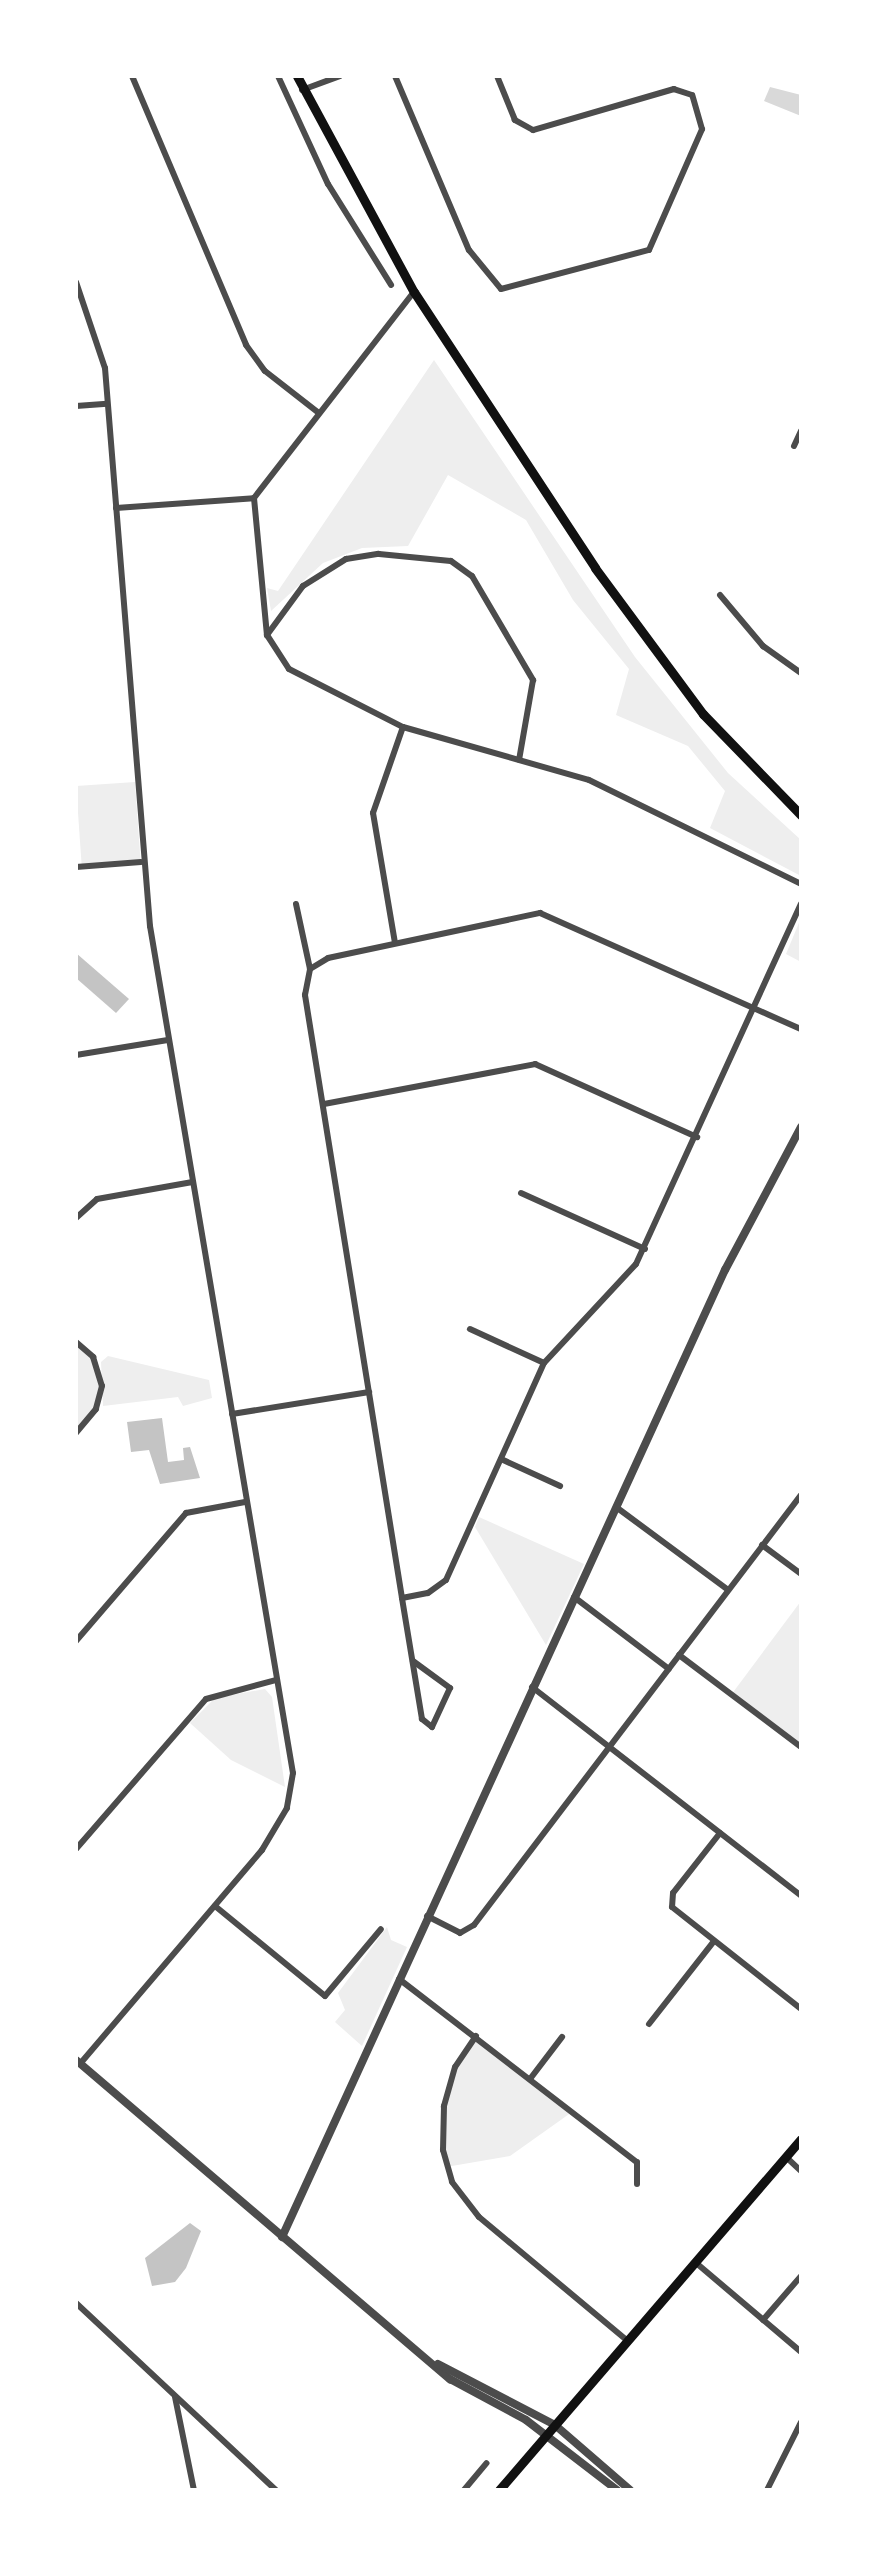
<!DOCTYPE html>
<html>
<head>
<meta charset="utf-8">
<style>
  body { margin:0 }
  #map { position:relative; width:877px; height:2566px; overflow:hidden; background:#fff; font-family:Poppins,sans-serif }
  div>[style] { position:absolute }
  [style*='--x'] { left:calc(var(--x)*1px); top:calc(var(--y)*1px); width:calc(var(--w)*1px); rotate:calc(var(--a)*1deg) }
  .green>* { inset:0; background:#eee; transform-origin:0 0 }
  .water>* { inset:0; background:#d9d9d9 }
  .building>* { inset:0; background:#c4c4c4 }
  .minor>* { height:6px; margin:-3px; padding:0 3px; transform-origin:3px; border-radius:3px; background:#4c4c4c }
  .tertiary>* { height:8px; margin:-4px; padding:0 4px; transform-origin:4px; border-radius:4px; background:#4c4c4c }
  .secondary>* { height:9px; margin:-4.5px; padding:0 4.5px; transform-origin:4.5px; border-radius:4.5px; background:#111 }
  span { translate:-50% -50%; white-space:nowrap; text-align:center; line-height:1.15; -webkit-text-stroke:7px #fff; paint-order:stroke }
  .frame { position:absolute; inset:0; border:78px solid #fff; pointer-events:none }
</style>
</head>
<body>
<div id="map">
  <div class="green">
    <div style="clip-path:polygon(434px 360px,635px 657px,728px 773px,801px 840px,801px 876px,710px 828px,725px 791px,688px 746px,616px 715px,629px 669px,573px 600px,526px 520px,448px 475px,408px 546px,362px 548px,323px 563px,271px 611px,267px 588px,278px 591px)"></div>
    <div style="left:135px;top:782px;width:80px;height:59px;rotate:86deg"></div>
    <div style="clip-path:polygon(801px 918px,801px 962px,786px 954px)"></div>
    <div style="clip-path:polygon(76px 1342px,98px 1365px,101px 1398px,76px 1433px)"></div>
    <div style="clip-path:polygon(108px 1356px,209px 1380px,212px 1398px,183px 1406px,178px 1397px,103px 1406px,101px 1362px)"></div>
    <div style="clip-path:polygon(479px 1517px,584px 1564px,546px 1645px,475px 1527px)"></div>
    <div style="clip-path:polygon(801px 1601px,801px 1747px,731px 1695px)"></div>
    <div style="clip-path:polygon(265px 1689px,272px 1697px,285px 1787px,231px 1760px,190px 1723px,215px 1698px)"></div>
    <div style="clip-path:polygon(387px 1927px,391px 1940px,407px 1947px,362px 2046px,335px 2022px,345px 2010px,338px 1993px)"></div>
    <div style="clip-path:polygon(476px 2036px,572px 2112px,510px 2156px,446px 2167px,442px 2120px,451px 2078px)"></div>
  </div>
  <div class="water">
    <div style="clip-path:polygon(770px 87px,801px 95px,801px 116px,764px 101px)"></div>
  </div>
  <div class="building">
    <div style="clip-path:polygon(76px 953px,129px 999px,116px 1013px,76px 978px)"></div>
    <div style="clip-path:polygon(162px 1418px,168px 1462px,184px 1460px,183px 1448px,190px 1447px,200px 1478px,160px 1484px,149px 1450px,131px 1452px,127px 1422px)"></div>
    <div style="clip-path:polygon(190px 2223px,201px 2231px,186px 2268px,175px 2282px,152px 2286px,145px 2258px)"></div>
  </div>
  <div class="minor">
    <div style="--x:132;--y:76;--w:292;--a:67"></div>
    <div style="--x:246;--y:345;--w:32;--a:54"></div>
    <div style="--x:265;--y:371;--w:68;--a:37.9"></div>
    <div style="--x:278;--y:76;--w:119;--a:65.2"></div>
    <div style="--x:328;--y:184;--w:119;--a:58"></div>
    <div style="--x:395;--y:76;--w:189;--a:67"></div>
    <div style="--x:469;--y:250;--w:50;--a:50.6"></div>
    <div style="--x:501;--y:289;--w:153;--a:-14.8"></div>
    <div style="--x:649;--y:250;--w:132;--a:-66.3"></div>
    <div style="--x:702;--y:129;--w:35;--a:-106"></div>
    <div style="--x:692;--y:95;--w:19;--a:-162"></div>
    <div style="--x:674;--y:89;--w:147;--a:163.8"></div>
    <div style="--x:533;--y:130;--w:21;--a:-151"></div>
    <div style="--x:515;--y:120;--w:48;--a:-112.2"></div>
    <div style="--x:302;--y:90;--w:40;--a:-20.2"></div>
    <div style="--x:76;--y:282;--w:91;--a:71.4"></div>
    <div style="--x:105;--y:368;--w:560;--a:85.39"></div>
    <div style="--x:150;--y:926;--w:859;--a:80.42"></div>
    <div style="--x:293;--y:1773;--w:36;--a:100"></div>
    <div style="--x:287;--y:1808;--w:49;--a:120.8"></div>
    <div style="--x:262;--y:1850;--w:281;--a:130.4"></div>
    <div style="--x:76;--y:406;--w:31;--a:-4"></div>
    <div style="--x:794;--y:446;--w:17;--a:-65"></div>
    <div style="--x:254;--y:498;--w:138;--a:84.6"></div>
    <div style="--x:267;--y:635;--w:40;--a:57.1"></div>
    <div style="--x:289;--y:669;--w:128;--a:27"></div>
    <div style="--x:403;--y:727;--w:193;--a:15.9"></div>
    <div style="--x:589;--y:780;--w:236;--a:26.1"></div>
    <div style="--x:116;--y:508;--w:138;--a:-4.1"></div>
    <div style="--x:254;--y:498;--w:261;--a:-52.2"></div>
    <div style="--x:720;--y:595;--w:67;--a:49.9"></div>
    <div style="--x:763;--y:646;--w:47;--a:35.4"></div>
    <div style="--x:267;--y:635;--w:61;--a:-53.7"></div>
    <div style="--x:303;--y:586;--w:51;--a:-32.1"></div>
    <div style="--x:346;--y:559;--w:33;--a:-9"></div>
    <div style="--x:379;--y:554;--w:72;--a:5.6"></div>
    <div style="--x:451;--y:561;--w:26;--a:36"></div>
    <div style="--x:472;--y:576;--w:121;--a:59.6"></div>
    <div style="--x:533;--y:680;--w:81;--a:99.9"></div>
    <div style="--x:76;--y:867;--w:65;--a:-4.4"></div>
    <div style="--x:296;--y:904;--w:66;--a:77.8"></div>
    <div style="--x:395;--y:943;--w:132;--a:-99.6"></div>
    <div style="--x:373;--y:813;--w:91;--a:-70.8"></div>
    <div style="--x:76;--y:1055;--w:93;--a:-9.3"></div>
    <div style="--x:324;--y:1104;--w:215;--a:-10.7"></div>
    <div style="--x:535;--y:1064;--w:178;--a:24.3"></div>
    <div style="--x:521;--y:1193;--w:136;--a:24.3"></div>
    <div style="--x:76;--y:1218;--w:28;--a:-42"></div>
    <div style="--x:97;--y:1199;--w:97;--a:-10.1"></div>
    <div style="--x:470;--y:1329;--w:81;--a:24.7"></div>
    <div style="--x:76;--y:1342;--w:23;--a:41"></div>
    <div style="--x:93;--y:1357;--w:30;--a:73"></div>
    <div style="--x:102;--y:1386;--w:24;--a:105"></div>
    <div style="--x:96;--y:1409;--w:31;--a:130"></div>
    <div style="--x:232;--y:1414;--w:139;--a:-9.1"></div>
    <div style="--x:501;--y:1459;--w:65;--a:24.6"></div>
    <div style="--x:616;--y:1507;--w:139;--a:36.5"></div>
    <div style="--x:762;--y:1545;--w:49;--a:36.6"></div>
    <div style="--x:574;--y:1597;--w:119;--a:37.2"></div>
    <div style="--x:402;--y:1598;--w:26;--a:-11"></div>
    <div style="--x:428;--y:1593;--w:22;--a:-36"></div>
    <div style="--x:446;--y:1580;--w:238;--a:-65.7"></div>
    <div style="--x:544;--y:1363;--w:135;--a:-47.1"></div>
    <div style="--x:636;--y:1264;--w:396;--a:-65.4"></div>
    <div style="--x:76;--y:1641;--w:169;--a:-49.3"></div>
    <div style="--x:186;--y:1513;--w:60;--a:-10.6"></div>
    <div style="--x:679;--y:1655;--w:153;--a:37"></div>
    <div style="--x:413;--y:1661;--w:46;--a:36.1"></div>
    <div style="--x:450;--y:1688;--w:43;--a:114.8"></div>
    <div style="--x:432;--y:1727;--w:13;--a:-141"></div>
    <div style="--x:422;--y:1719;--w:123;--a:-99.4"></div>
    <div style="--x:402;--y:1598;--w:611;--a:-99.14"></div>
    <div style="--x:305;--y:995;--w:26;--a:-79"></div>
    <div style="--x:310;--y:969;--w:21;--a:-31"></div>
    <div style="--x:328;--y:958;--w:217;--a:-12"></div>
    <div style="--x:540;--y:913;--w:286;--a:24"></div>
    <div style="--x:532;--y:1687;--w:341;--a:37.8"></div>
    <div style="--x:720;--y:1833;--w:76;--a:128.1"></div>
    <div style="--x:673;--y:1893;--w:14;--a:94"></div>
    <div style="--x:672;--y:1907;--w:164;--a:38.3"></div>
    <div style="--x:76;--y:1849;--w:198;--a:-49.1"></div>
    <div style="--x:206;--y:1699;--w:73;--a:-15.2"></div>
    <div style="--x:215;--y:1906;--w:142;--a:39.3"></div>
    <div style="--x:325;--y:1996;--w:87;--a:-50.1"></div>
    <div style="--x:427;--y:1916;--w:37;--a:27"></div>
    <div style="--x:460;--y:1933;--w:16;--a:-30"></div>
    <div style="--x:474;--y:1925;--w:540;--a:-52.75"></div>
    <div style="--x:399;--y:1979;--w:300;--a:37.6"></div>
    <div style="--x:637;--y:2162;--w:22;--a:90"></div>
    <div style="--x:649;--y:2024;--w:105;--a:-51.9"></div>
    <div style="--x:476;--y:2036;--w:37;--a:124"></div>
    <div style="--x:455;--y:2067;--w:41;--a:105.8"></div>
    <div style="--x:444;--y:2106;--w:44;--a:91.3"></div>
    <div style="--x:443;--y:2150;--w:33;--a:74"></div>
    <div style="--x:452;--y:2182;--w:44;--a:52.4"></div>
    <div style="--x:479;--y:2217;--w:194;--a:39.8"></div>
    <div style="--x:530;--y:2079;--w:53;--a:-52.7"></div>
    <div style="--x:786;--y:2157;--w:21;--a:43"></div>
    <div style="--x:695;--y:2262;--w:139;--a:40.3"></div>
    <div style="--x:76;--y:2303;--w:274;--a:43.1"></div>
    <div style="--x:763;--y:2320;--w:58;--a:-49.2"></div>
    <div style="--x:175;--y:2397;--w:95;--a:78.5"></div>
    <div style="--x:464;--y:2490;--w:35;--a:-50"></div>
    <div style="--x:767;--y:2490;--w:76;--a:-63.4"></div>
  </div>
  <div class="tertiary">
    <div style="--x:76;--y:2060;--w:492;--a:40.5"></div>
    <div style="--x:450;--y:2379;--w:86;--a:28.3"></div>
    <div style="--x:526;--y:2420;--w:115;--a:37.6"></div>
    <div style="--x:282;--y:2237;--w:1064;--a:-65.39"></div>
    <div style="--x:725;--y:1270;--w:162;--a:-62"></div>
    <div style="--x:438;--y:2364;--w:132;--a:27.5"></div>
    <div style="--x:555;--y:2425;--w:99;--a:40.9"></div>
  </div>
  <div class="secondary">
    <div style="--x:297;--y:76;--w:246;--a:61.6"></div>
    <div style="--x:414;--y:292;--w:330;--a:56.7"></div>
    <div style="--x:595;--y:568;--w:182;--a:53.5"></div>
    <div style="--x:703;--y:714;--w:141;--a:45.9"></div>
    <div style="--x:499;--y:2490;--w:463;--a:-49.3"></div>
  </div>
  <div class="frame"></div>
</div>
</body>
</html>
